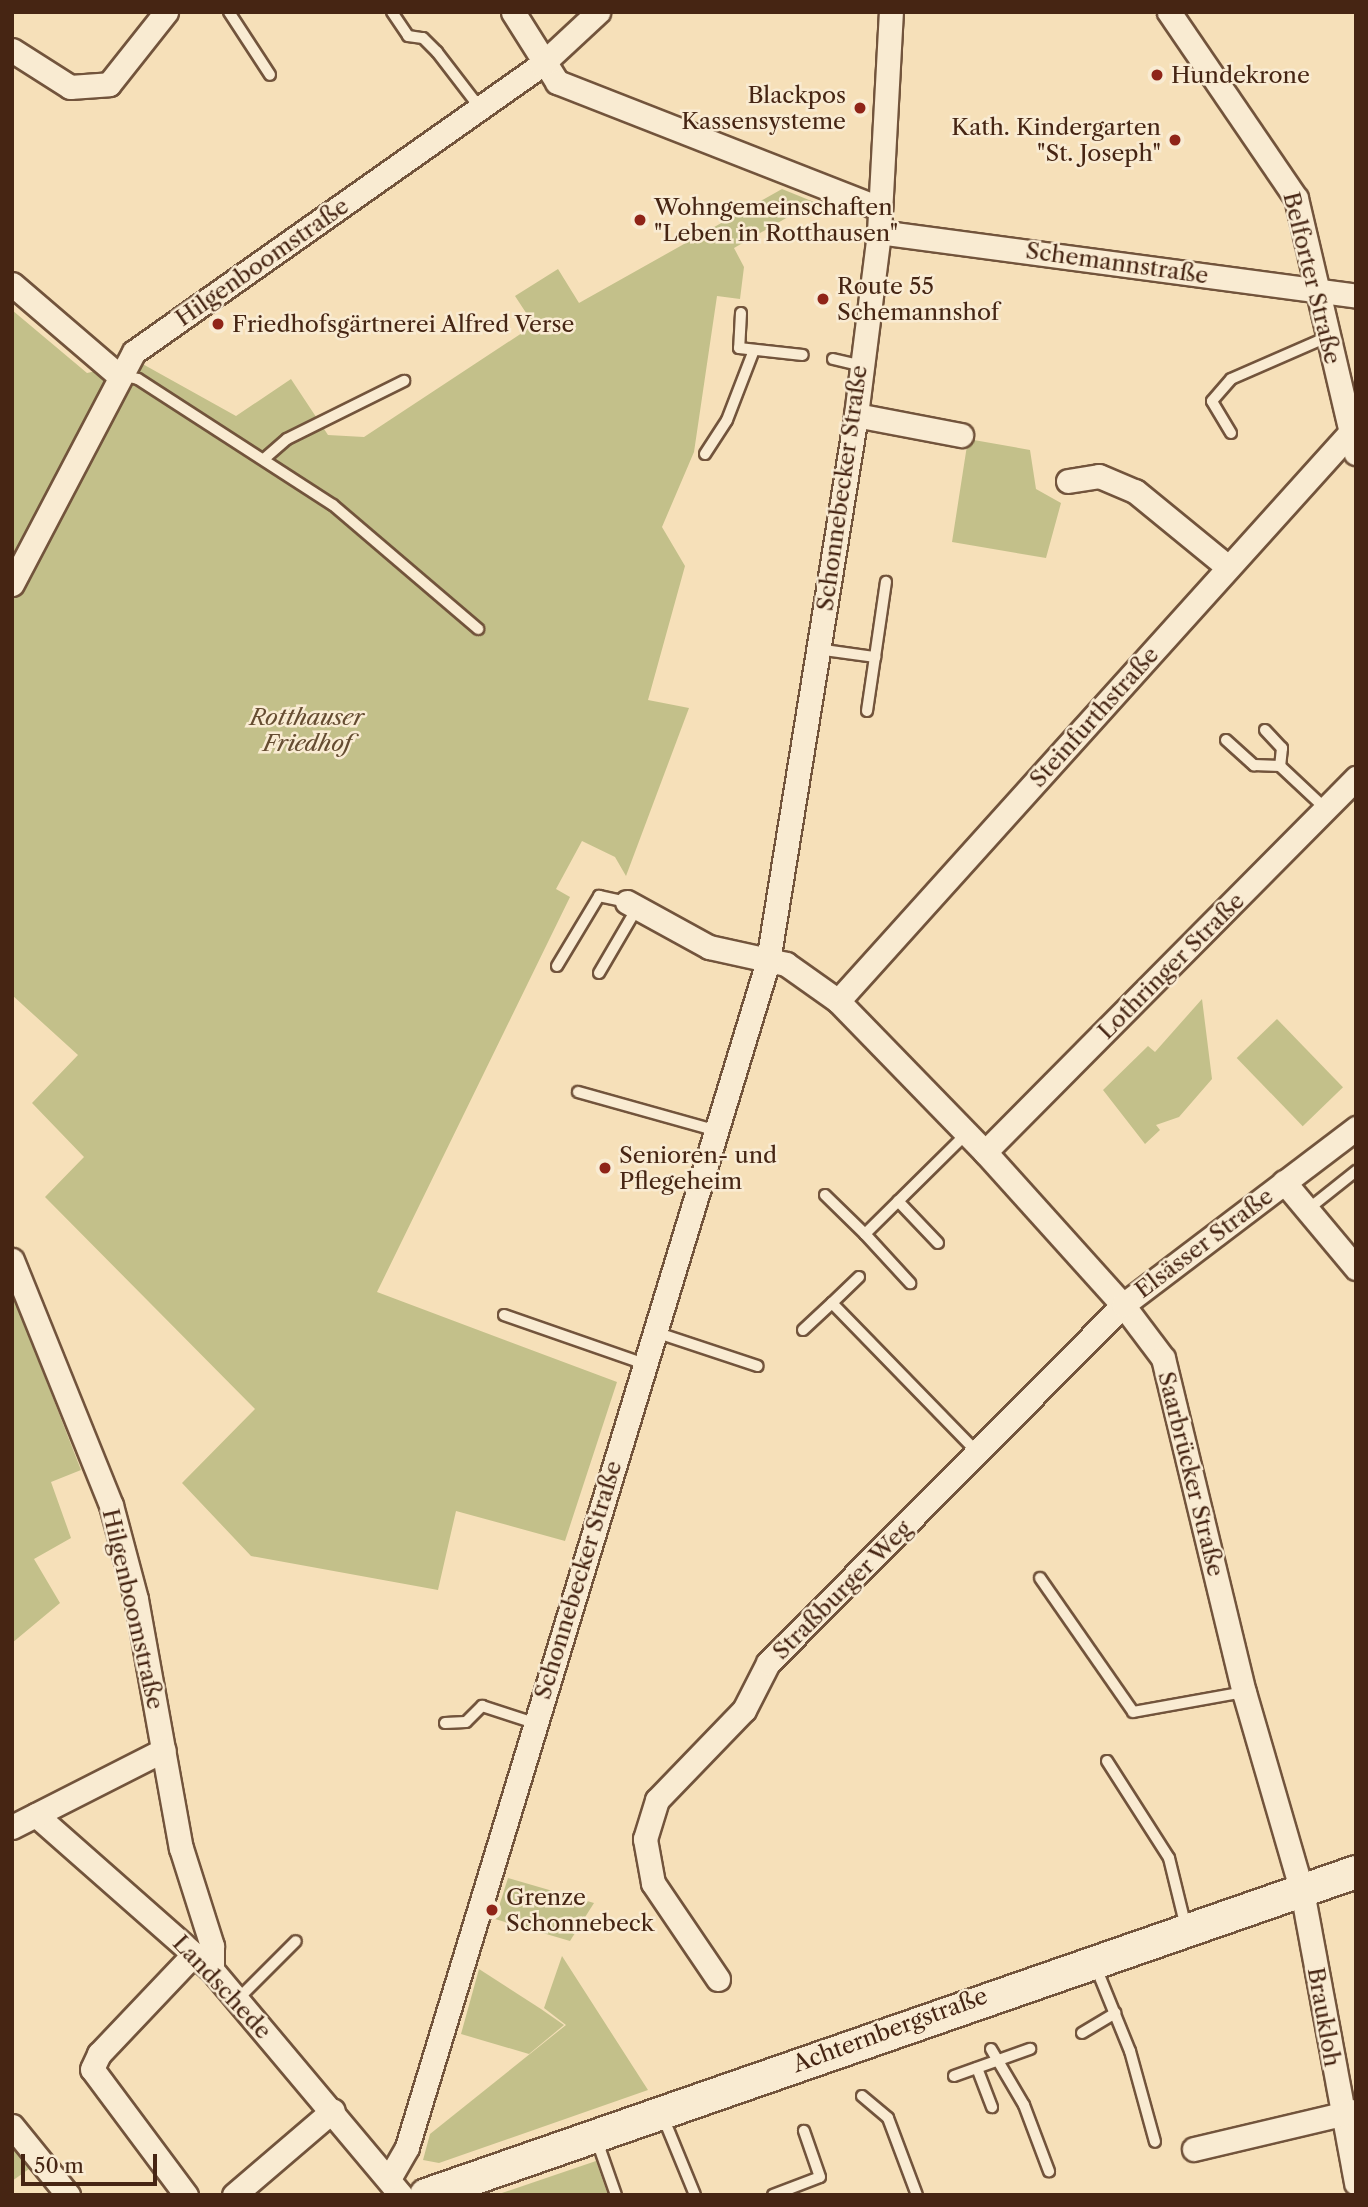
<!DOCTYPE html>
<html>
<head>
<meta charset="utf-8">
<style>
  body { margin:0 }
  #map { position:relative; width:1368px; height:2207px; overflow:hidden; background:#f6e0b9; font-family:"Libre Caslon Text",serif }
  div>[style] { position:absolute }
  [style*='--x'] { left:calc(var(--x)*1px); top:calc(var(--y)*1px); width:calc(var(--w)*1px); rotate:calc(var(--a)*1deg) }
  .green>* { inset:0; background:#c3c08a; transform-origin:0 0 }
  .roads { filter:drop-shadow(2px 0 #72543c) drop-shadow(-2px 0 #72543c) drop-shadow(0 2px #72543c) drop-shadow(0 -2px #72543c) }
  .lane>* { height:10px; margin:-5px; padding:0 5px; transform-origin:5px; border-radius:5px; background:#f9ebd2 }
  .street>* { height:23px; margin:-11.5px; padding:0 11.5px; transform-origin:11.5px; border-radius:11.5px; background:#f9ebd2 }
  .secondary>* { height:32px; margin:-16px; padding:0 16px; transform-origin:16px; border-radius:16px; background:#f9ebd2 }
  .dots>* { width:19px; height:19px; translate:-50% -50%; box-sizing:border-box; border:4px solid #f9ebd2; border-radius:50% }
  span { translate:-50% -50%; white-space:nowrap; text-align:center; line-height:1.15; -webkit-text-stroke:5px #f9ebd2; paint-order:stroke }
  .poi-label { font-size:23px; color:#462513 }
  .left { translate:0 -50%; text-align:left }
  .right { translate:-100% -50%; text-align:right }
  .street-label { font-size:23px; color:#462513 }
  .park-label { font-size:23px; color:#654c31; font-style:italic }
  .frame { position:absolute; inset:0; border:14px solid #462513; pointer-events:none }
  .scale { position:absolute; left:21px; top:2154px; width:136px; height:32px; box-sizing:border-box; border:4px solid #462513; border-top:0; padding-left:9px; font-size:21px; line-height:24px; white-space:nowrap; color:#462513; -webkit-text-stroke:5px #f9ebd2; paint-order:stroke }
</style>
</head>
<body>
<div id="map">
  <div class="green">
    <div style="clip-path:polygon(782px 189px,814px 202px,734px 248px,744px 267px,740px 299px,717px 296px,694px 452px,662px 527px,685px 566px,648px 700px,689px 708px,626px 876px,615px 857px,582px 841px,556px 889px,570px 897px,377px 1292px,617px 1382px,565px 1541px,456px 1511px,438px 1590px,251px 1556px,182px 1483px,255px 1409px,45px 1197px,84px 1157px,32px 1103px,78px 1055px,12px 995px,12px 310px,87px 373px,139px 362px,236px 416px,291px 379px,328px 435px,364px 437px,534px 325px,515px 296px,558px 269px,579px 303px)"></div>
    <div style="clip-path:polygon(968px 439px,1030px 450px,1036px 489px,1061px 503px,1046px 558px,952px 542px)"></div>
    <div style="clip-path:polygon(1202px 999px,1212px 1079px,1179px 1117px,1156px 1125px,1160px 1130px,1145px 1144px,1103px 1090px,1148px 1046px,1155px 1052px)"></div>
    <div style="left:1277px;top:1019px;width:95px;height:56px;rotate:46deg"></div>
    <div style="clip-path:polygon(12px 1293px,81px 1470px,51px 1482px,71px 1538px,34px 1559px,60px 1603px,12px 1643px)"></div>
    <div style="clip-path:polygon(508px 1878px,594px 1903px,570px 1941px,495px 1919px)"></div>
    <div style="clip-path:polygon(562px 1956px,648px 2090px,439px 2163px,423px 2160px,430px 2134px,566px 2025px,544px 2008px)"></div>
    <div style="clip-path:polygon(479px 1969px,541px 2009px,564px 2025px,529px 2054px,461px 2034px)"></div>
    <div style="clip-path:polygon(12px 2147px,29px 2169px,12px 2181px)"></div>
    <div style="clip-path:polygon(596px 2161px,608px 2195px,496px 2195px)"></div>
  </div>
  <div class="roads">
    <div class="lane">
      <div style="--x:229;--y:12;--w:75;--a:56.9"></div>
      <div style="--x:392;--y:12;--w:29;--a:56"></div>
      <div style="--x:408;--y:36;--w:15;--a:8"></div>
      <div style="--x:423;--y:38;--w:20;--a:45"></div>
      <div style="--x:437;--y:52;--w:71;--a:52.5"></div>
      <div style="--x:741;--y:313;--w:35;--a:93"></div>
      <div style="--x:739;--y:348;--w:64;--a:6.2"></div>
      <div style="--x:833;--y:359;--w:28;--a:13"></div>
      <div style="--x:121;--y:375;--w:17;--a:13"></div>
      <div style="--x:138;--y:379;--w:232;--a:32.9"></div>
      <div style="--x:333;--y:505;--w:191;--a:40.5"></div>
      <div style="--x:1231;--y:433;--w:37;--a:-121"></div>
      <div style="--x:1212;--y:401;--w:29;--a:-49"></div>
      <div style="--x:1231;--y:379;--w:105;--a:-23.6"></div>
      <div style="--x:705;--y:454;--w:40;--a:-57.1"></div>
      <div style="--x:727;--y:420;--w:75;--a:-68.9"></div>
      <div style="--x:264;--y:459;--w:30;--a:-41"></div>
      <div style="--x:287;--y:439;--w:131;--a:-26.4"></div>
      <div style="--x:817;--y:649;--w:59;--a:7.9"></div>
      <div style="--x:875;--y:657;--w:76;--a:-81.7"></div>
      <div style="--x:867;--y:711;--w:55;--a:-81.6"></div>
      <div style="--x:1265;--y:730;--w:25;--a:47"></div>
      <div style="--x:1282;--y:748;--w:18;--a:96"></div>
      <div style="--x:1226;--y:740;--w:38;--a:42"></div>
      <div style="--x:1254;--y:765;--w:26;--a:2"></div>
      <div style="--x:1280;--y:766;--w:63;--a:43.1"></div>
      <div style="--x:557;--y:966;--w:82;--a:-59"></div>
      <div style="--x:599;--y:896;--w:29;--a:12"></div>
      <div style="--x:599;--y:973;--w:75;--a:-59.7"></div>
      <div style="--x:578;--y:1092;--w:145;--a:15.6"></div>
      <div style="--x:825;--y:1195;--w:56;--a:44.3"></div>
      <div style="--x:865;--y:1234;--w:144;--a:-44.7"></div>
      <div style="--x:898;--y:1201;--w:58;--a:46.4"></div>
      <div style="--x:1307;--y:1210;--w:63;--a:-38.5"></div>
      <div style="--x:865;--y:1234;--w:67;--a:47.4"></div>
      <div style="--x:859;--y:1277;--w:37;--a:136"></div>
      <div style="--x:832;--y:1303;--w:209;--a:45.8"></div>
      <div style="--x:504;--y:1315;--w:149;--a:19.2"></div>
      <div style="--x:803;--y:1330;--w:40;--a:-43"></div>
      <div style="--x:655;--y:1332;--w:108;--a:18.3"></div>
      <div style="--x:1040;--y:1578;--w:163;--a:55.2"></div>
      <div style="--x:1133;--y:1712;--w:113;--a:-10.2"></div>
      <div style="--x:445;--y:1723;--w:21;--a:-3"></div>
      <div style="--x:466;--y:1722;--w:23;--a:-45"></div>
      <div style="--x:482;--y:1706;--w:55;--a:18.1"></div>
      <div style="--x:1107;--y:1761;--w:115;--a:57.4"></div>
      <div style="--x:1169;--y:1858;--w:71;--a:76.2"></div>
      <div style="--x:1095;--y:1965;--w:93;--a:67.9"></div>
      <div style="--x:1130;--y:2051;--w:94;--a:74.6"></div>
      <div style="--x:237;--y:2000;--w:83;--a:-45"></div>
      <div style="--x:1082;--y:2033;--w:39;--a:-31"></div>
      <div style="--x:991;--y:2049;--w:65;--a:59.5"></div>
      <div style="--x:1024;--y:2105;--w:71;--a:69.3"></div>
      <div style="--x:977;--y:2068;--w:42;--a:69"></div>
      <div style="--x:954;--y:2076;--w:81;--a:-19.6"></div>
      <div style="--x:862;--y:2096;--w:34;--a:40"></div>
      <div style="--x:888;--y:2118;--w:82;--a:69.4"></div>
      <div style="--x:663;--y:2117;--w:84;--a:67.7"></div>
      <div style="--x:596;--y:2138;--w:60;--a:70.7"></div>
      <div style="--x:773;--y:2195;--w:50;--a:-21"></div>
      <div style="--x:820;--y:2177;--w:49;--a:-109.2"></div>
    </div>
    <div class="street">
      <div style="--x:513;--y:12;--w:83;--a:57.8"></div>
      <div style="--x:557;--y:82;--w:345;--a:21.4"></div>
      <div style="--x:1169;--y:12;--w:225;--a:55.7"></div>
      <div style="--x:1296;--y:198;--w:262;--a:76.8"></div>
      <div style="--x:12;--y:50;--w:69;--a:32.5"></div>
      <div style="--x:70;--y:87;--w:39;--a:-4"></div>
      <div style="--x:109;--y:84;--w:92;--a:-51.6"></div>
      <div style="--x:879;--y:232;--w:481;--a:7.6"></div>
      <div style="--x:12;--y:284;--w:140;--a:40.6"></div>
      <div style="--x:856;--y:415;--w:107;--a:10.8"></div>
      <div style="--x:1068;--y:481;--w:31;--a:-9"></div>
      <div style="--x:1099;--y:476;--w:39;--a:23"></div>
      <div style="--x:1135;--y:491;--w:120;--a:39.3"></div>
      <div style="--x:12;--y:584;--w:262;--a:-62.3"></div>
      <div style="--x:134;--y:352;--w:498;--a:-35.2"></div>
      <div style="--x:541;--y:65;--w:78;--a:-42.9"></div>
      <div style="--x:627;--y:902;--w:94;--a:28.8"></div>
      <div style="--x:709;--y:947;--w:79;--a:12.4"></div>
      <div style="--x:786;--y:964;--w:64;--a:35.4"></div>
      <div style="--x:838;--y:1001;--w:211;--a:45.8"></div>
      <div style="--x:985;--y:1152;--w:206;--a:48"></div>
      <div style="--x:1123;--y:1305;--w:66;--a:53"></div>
      <div style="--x:1163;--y:1358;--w:344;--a:76.4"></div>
      <div style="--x:1244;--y:1692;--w:207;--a:73.8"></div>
      <div style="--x:1302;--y:1891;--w:297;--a:79.5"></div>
      <div style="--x:838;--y:1001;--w:765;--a:-47.97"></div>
      <div style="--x:985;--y:1152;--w:527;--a:-45.23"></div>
      <div style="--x:1284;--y:1182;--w:112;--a:50.1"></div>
      <div style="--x:12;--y:1260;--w:264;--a:68"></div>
      <div style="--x:111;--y:1505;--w:97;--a:75.1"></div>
      <div style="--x:136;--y:1599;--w:253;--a:79.8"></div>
      <div style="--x:181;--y:1848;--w:103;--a:72.4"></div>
      <div style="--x:212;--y:1946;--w:24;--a:90"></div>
      <div style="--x:36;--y:1815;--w:235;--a:41.4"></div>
      <div style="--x:212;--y:1970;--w:294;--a:50"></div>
      <div style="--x:12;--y:1827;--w:170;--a:-26.9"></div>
      <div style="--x:718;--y:1979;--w:116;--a:-124.1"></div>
      <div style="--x:653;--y:1883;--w:45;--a:-100.3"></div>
      <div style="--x:645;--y:1839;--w:41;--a:-72.9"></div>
      <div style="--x:657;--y:1800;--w:125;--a:-46"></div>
      <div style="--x:744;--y:1710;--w:53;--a:-62.9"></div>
      <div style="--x:768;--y:1663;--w:504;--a:-45.24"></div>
      <div style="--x:1123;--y:1305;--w:293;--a:-37.2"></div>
      <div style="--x:12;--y:2126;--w:89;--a:50.9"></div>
      <div style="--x:1194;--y:2149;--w:165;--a:-13.3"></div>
      <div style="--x:390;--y:2177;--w:34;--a:-60"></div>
      <div style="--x:407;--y:2147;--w:1240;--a:-73.07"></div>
      <div style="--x:768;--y:961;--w:553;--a:-80.84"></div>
      <div style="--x:856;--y:415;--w:184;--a:-82.8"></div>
      <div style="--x:879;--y:232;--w:220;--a:-86.9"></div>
      <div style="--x:186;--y:2195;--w:157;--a:-126.7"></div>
      <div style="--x:92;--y:2069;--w:17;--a:-65"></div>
      <div style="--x:99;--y:2054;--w:138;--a:-46.5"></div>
      <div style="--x:234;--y:2195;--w:130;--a:-40.6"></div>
    </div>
    <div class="secondary">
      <div style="--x:426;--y:2195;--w:984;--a:-19.15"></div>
    </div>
  </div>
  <div class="dots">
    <div style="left:1157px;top:75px;background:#8f2418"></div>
    <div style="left:860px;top:108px;background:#8f2418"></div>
    <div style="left:1175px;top:140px;background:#8f2418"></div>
    <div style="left:640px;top:220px;background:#8f2418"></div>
    <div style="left:823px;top:299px;background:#8f2418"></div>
    <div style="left:218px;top:324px;background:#8f2418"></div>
    <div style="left:605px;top:1168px;background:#8f2418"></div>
    <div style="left:492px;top:1910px;background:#8f2418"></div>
  </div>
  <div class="poi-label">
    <span class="left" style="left:1171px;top:75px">Hundekrone</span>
    <span class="right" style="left:846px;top:108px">Blackpos<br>Kassensysteme</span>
    <span class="right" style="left:1161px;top:140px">Kath. Kindergarten<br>"St. Joseph"</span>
    <span class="left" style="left:654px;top:220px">Wohngemeinschaften<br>"Leben in Rotthausen"</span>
    <span class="left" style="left:837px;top:299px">Route 55<br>Schemannshof</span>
    <span class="left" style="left:232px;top:324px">Friedhofsgärtnerei Alfred Verse</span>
    <span class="left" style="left:619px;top:1168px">Senioren- und<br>Pflegeheim</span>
    <span class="left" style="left:506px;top:1910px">Grenze<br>Schonnebeck</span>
  </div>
  <div class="street-label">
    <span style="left:262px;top:262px;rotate:-35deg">Hilgenboomstraße</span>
    <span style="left:1117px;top:263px;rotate:8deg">Schemannstraße</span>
    <span style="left:1312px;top:278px;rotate:76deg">Belforter Straße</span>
    <span style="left:842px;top:488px;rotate:-82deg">Schonnebecker Straße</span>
    <span style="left:1094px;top:717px;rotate:-48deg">Steinfurthstraße</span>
    <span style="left:1171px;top:966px;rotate:-45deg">Lothringer Straße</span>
    <span style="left:1204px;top:1243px;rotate:-37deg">Elsässer Straße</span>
    <span style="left:1191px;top:1474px;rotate:76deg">Saarbrücker Straße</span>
    <span style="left:578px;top:1580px;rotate:-73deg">Schonnebecker Straße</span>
    <span style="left:842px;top:1590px;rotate:-45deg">Straßburger Weg</span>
    <span style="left:133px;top:1609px;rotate:77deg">Hilgenboomstraße</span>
    <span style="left:222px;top:1987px;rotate:47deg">Landschede</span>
    <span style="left:1324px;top:2017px;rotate:80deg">Braukloh</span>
    <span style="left:890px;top:2030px;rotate:-20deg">Achternbergstraße</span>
  </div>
  <div class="park-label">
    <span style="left:307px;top:730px">Rotthauser<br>Friedhof</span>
  </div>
  <div class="frame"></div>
  <div class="scale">50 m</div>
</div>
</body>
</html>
